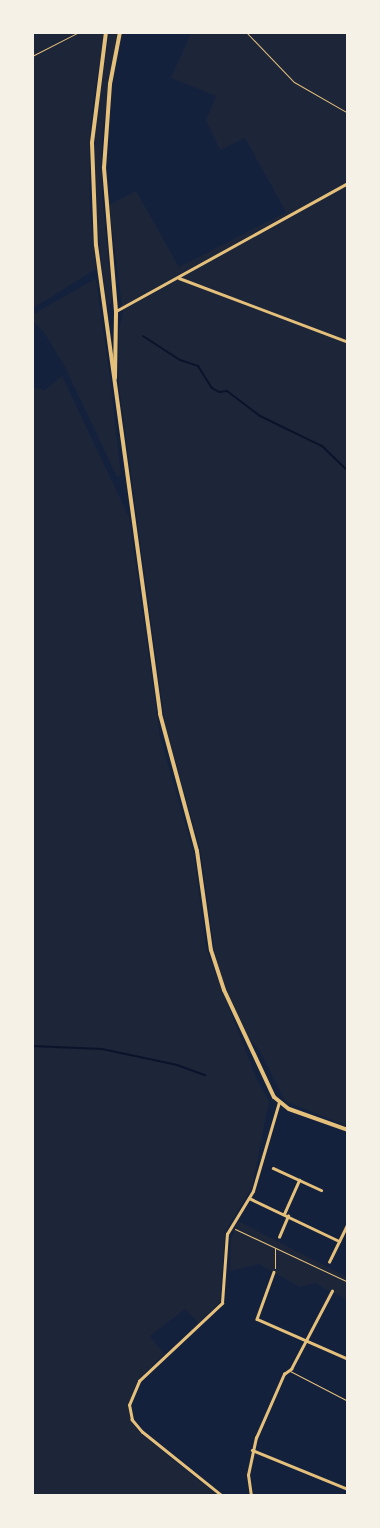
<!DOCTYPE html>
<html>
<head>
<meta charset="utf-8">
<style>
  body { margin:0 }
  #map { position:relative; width:380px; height:1528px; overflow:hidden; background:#14213d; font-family:"Varela Round",sans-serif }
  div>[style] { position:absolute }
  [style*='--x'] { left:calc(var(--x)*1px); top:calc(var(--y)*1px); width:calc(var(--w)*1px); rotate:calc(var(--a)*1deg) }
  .green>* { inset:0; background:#1d2539 }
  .stream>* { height:2px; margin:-1px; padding:0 1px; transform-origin:1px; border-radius:1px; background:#0b132b }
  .path>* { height:1px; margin:-0.5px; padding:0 0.5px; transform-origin:0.5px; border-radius:0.5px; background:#e5c07b }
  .service>* { height:1px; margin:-0.5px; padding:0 0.5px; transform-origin:0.5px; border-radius:0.5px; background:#e5c07b }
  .minor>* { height:2.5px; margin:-1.25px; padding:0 1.25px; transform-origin:1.25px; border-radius:1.25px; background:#e5c07b }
  .secondary>* { height:4px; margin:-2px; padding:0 2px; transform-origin:2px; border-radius:2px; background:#e5c07b }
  span { translate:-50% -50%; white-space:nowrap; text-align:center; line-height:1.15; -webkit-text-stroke:4px #f6f1e7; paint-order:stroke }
  .frame { position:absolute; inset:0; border:34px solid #f6f1e7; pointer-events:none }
</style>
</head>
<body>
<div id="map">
  <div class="green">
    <div style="clip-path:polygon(33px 33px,104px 33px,92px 109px,89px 148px,90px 209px,96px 269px,33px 308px)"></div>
    <div style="clip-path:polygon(109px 33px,117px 33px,102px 134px,102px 196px,112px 294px,111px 303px,107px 306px,96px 216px,94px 164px,96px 121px)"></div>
    <div style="clip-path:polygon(191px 33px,347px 33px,347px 1126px,285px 1101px,259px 1049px,249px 1039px,231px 1002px,216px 962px,201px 852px,165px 723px,119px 386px,119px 329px,123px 314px,109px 205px,136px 191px,179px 267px,286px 212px,245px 138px,220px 150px,206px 120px,216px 96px,171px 78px)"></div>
    <div style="clip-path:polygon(93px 280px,96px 280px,110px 379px,121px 475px,117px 477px,65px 367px,44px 332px,33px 321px,34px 314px)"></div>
    <div style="clip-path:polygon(62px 376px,129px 517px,160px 737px,194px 855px,206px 949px,257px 1080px,269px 1101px,252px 1187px,225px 1232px,220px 1302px,199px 1323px,185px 1309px,150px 1336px,164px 1354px,139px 1379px,128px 1405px,131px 1421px,140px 1433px,217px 1495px,33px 1495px,32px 387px,45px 390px)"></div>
    <div style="clip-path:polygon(238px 1221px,347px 1277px,347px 1300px,315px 1283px,300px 1287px,259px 1264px,230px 1271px,231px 1239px)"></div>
  </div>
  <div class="stream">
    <div style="--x:143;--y:336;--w:44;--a:33"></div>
    <div style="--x:180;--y:360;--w:19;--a:18"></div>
    <div style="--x:198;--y:366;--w:26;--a:58"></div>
    <div style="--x:212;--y:388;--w:8;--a:30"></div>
    <div style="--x:219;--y:392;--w:8;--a:-7"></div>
    <div style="--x:227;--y:391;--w:41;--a:37.1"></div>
    <div style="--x:260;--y:416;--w:69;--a:25.8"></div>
    <div style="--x:322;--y:446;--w:36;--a:44"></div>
    <div style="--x:32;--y:1046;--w:70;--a:2.5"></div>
    <div style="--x:102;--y:1049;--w:77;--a:12"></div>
    <div style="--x:177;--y:1065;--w:30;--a:20"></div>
  </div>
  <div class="path">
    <div style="--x:246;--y:32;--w:69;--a:46.2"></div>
    <div style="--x:294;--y:82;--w:62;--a:29.9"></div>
    <div style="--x:235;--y:1229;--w:125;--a:25.1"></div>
    <div style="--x:275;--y:1248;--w:20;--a:90"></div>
  </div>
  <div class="service">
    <div style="--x:32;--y:56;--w:53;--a:-27.1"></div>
    <div style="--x:290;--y:1371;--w:63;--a:27.4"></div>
  </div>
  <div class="minor">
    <div style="--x:179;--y:278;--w:181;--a:20.7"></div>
    <div style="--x:116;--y:311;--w:265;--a:-28.9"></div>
    <div style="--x:273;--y:1168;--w:53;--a:24.6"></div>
    <div style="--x:249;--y:1198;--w:100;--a:25.5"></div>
    <div style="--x:284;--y:1214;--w:37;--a:-66"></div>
    <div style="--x:279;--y:1237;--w:23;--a:-67"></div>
    <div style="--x:329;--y:1262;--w:43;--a:-64"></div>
    <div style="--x:274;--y:1272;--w:50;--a:109.9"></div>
    <div style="--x:257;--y:1319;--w:99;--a:23.7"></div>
    <div style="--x:252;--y:1450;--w:104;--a:22.1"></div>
    <div style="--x:222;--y:1496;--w:102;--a:-141.3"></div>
    <div style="--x:142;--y:1432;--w:16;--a:-130"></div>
    <div style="--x:132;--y:1420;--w:15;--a:-101"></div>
    <div style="--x:129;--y:1405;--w:26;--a:-67"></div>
    <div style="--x:139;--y:1381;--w:114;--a:-43.2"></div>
    <div style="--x:222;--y:1303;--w:69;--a:-85.9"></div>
    <div style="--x:227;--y:1234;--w:50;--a:-58.8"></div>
    <div style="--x:253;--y:1191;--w:93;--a:-73.7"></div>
    <div style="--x:251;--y:1496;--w:21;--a:-98"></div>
    <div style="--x:248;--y:1475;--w:38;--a:-78"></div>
    <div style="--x:256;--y:1438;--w:70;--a:-66.4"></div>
    <div style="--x:284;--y:1374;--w:9;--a:-36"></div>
    <div style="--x:291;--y:1369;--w:88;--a:-62.3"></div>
  </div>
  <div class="secondary">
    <div style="--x:106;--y:32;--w:112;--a:97.2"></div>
    <div style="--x:92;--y:143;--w:102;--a:87.8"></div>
    <div style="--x:96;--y:245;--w:473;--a:82.2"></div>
    <div style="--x:160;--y:714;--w:142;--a:74.9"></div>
    <div style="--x:197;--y:851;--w:100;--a:82"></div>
    <div style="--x:211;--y:950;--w:42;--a:72"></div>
    <div style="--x:224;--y:990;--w:118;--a:65"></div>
    <div style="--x:274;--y:1097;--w:19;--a:39"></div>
    <div style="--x:289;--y:1109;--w:63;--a:19.6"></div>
    <div style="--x:115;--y:378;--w:67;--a:-89.1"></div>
    <div style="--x:116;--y:311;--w:144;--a:-94.8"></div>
    <div style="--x:104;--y:168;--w:84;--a:-85.9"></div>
    <div style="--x:110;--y:84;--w:53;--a:-79.1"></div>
  </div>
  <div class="frame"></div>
</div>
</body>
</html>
